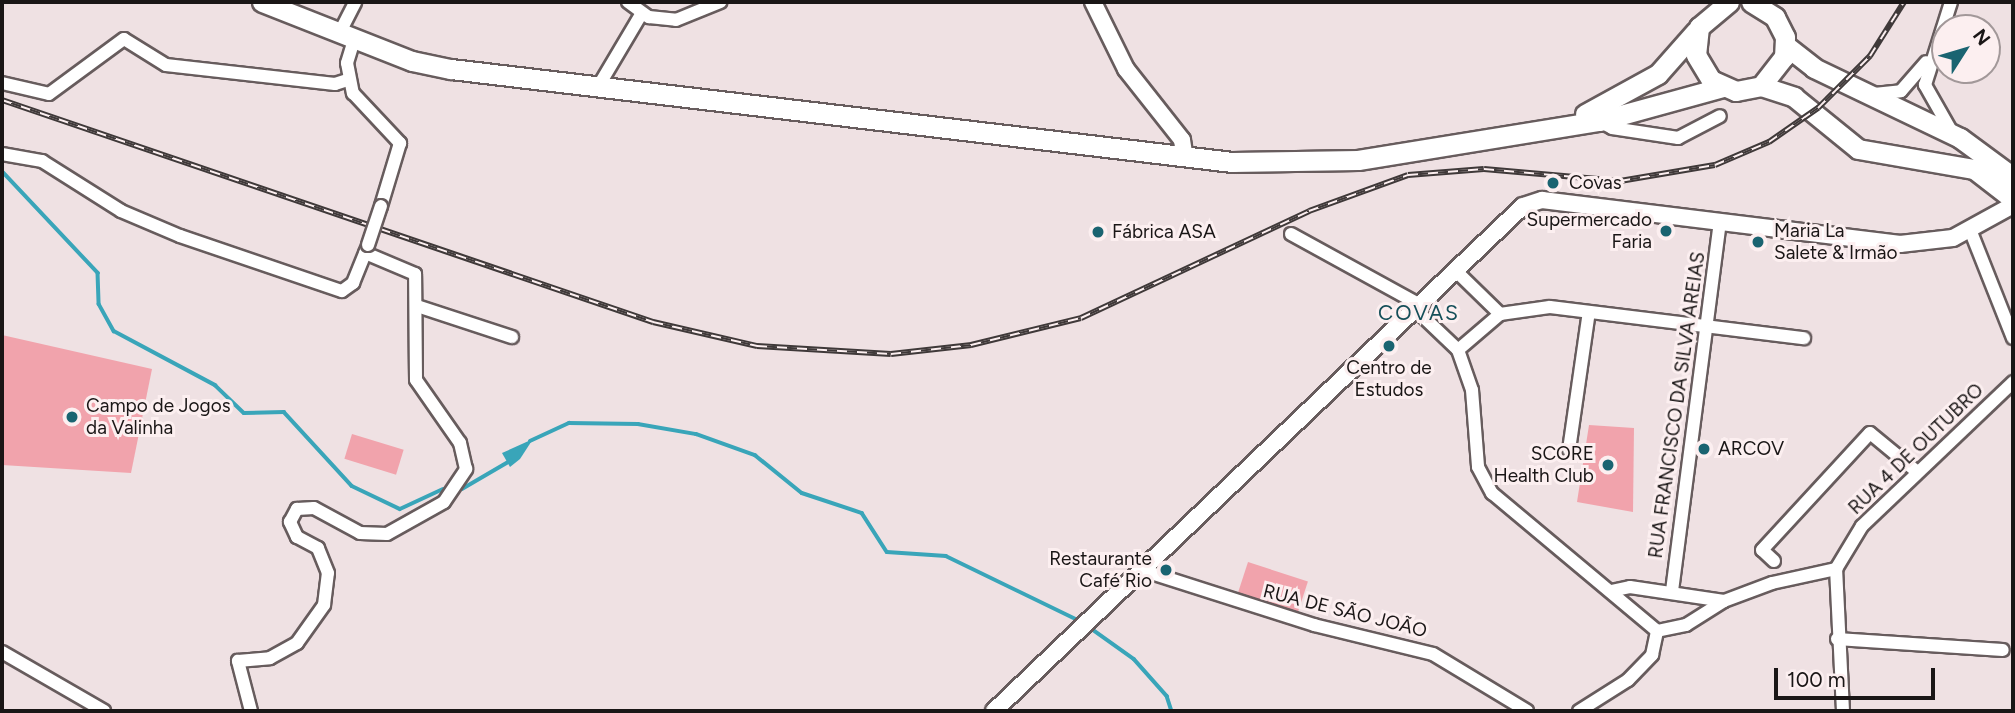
<!DOCTYPE html>
<html>
<head>
<meta charset="utf-8">
<style>
  body { margin:0 }
  #map { position:relative; width:2015px; height:713px; overflow:hidden; background:#efe1e3; font-family:Figtree,sans-serif }
  div>[style] { position:absolute }
  [style*='--x'] { left:calc(var(--x)*1px); top:calc(var(--y)*1px); width:calc(var(--w)*1px); rotate:calc(var(--a)*1deg) }
  .green>* { inset:0; background:#f1a3ac; transform-origin:0 0 }
  .water>* { inset:0; background:#39a5b9 }
  .stream>* { height:3.5px; margin:-1.75px; padding:0 1.75px; transform-origin:1.75px; border-radius:1.75px; background:#39a5b9 }
  .roads { filter:drop-shadow(2px 0 #675c5d) drop-shadow(-2px 0 #675c5d) drop-shadow(0 2px #675c5d) drop-shadow(0 -2px #675c5d) }
  .street>* { height:12px; margin:-6px; padding:0 6px; transform-origin:6px; border-radius:6px; background:#fff }
  .secondary>* { height:16px; margin:-8px; padding:0 8px; transform-origin:8px; border-radius:8px; background:#fff }
  .primary>* { height:19px; margin:-9.5px; padding:0 9.5px; transform-origin:9.5px; border-radius:9.5px; background:#fff }
  .rail>* { height:6px; margin-top:-3px; transform-origin:0; background:repeating-linear-gradient(90deg,#fceff0 0 10px,#3f3939 0 20px); box-sizing:border-box; border-block:2px solid #3f3939 }
  .bridges { filter:drop-shadow(2px 0 #675c5d) drop-shadow(-2px 0 #675c5d) drop-shadow(0 2px #675c5d) drop-shadow(0 -2px #675c5d) }
  .street-bridge>* { height:12px; margin:-6px; padding:0 6px; transform-origin:6px; border-radius:6px; background:#fff }
  .dots>* { width:19px; height:19px; translate:-50% -50%; box-sizing:border-box; border:4px solid #fceff0; border-radius:50% }
  span { translate:-50% -50%; white-space:nowrap; text-align:center; line-height:1.15; -webkit-text-stroke:6px #fceff0; paint-order:stroke }
  .poi-label { font-size:19px; color:#1a1616 }
  .left { translate:0 -50%; text-align:left }
  .right { translate:-100% -50%; text-align:right }
  .street-label { font-size:19px; color:#1a1616 }
  .neighbourhood-label { font-size:21px; color:#154f59; letter-spacing:2px }
  .frame { position:absolute; inset:0; border:4px solid #1a1616; pointer-events:none }
  .north { position:absolute; left:1931px; top:14px; width:70px; height:70px; box-sizing:border-box; background:#fceff0; border:2px solid #a29899; border-radius:50%; rotate:53deg; font-size:19px; font-weight:700; line-height:28px; text-align:center; color:#1a1616 }
  .north::after { content:''; display:block; margin:auto; width:24px; height:32px; background:#1a6471; clip-path:polygon(50% 0,100% 100%,50% 72%,0 100%) }
  .scale { position:absolute; left:1774px; top:668px; width:161px; height:32px; box-sizing:border-box; border:4px solid #1a1616; border-top:0; padding-left:9px; font-size:21px; line-height:24px; white-space:nowrap; color:#1a1616; -webkit-text-stroke:5px #fceff0; paint-order:stroke }
</style>
</head>
<body>
<div id="map">
  <div class="green">
    <div style="clip-path:polygon(2px 335px,152px 369px,131px 473px,2px 465px)"></div>
    <div style="clip-path:polygon(1589px 425px,1634px 428px,1633px 512px,1577px 502px)"></div>
    <div style="left:352px;top:434px;width:54px;height:26px;rotate:17deg"></div>
    <div style="left:1248px;top:562px;width:63px;height:34px;rotate:18deg"></div>
  </div>
  <div class="water">
    <div style="clip-path:polygon(533px 439px,520px 459px,510px 467px,502px 453px)"></div>
  </div>
  <div class="stream">
    <div style="--x:2;--y:171;--w:140;--a:46.7"></div>
    <div style="--x:98;--y:273;--w:31;--a:88"></div>
    <div style="--x:99;--y:304;--w:31;--a:61"></div>
    <div style="--x:114;--y:331;--w:115;--a:28.1"></div>
    <div style="--x:215;--y:385;--w:40;--a:44"></div>
    <div style="--x:244;--y:413;--w:40;--a:-1.4"></div>
    <div style="--x:284;--y:412;--w:100;--a:47.4"></div>
    <div style="--x:352;--y:486;--w:53;--a:25.6"></div>
    <div style="--x:400;--y:509;--w:47;--a:-24.9"></div>
    <div style="--x:530;--y:441;--w:43;--a:-24.8"></div>
    <div style="--x:569;--y:423;--w:69;--a:0.8"></div>
    <div style="--x:638;--y:424;--w:59;--a:9.8"></div>
    <div style="--x:696;--y:434;--w:63;--a:19.6"></div>
    <div style="--x:755;--y:455;--w:60;--a:39"></div>
    <div style="--x:802;--y:493;--w:63;--a:18.4"></div>
    <div style="--x:862;--y:513;--w:46;--a:57.3"></div>
    <div style="--x:887;--y:552;--w:59;--a:3.9"></div>
    <div style="--x:946;--y:556;--w:149;--a:25.9"></div>
    <div style="--x:462;--y:489;--w:56;--a:-30.3"></div>
    <div style="--x:1089;--y:627;--w:55;--a:35.4"></div>
    <div style="--x:1134;--y:659;--w:50;--a:48.3"></div>
    <div style="--x:1167;--y:696;--w:16;--a:72"></div>
  </div>
  <div class="roads">
    <div class="street">
      <div style="--x:628;--y:2;--w:26;--a:36"></div>
      <div style="--x:649;--y:17;--w:27;--a:6"></div>
      <div style="--x:676;--y:20;--w:48;--a:-22.2"></div>
      <div style="--x:339;--y:34;--w:36;--a:-63"></div>
      <div style="--x:354;--y:40;--w:24;--a:107"></div>
      <div style="--x:347;--y:63;--w:31;--a:79"></div>
      <div style="--x:353;--y:93;--w:69;--a:46.8"></div>
      <div style="--x:400;--y:143;--w:66;--a:106.8"></div>
      <div style="--x:2;--y:83;--w:48;--a:13.2"></div>
      <div style="--x:49;--y:94;--w:93;--a:-36.3"></div>
      <div style="--x:124;--y:39;--w:49;--a:31.8"></div>
      <div style="--x:166;--y:65;--w:170;--a:6.4"></div>
      <div style="--x:335;--y:84;--w:13;--a:-18"></div>
      <div style="--x:598;--y:87;--w:86;--a:-59.3"></div>
      <div style="--x:1874;--y:94;--w:27;--a:-6"></div>
      <div style="--x:1901;--y:91;--w:38;--a:-49"></div>
      <div style="--x:1599;--y:121;--w:15;--a:28"></div>
      <div style="--x:1612;--y:128;--w:67;--a:8.6"></div>
      <div style="--x:1678;--y:138;--w:47;--a:-27.6"></div>
      <div style="--x:1950;--y:129;--w:51;--a:-119.6"></div>
      <div style="--x:1925;--y:85;--w:87;--a:-72.6"></div>
      <div style="--x:2;--y:154;--w:41;--a:9.9"></div>
      <div style="--x:42;--y:161;--w:93;--a:32.3"></div>
      <div style="--x:121;--y:211;--w:64;--a:23"></div>
      <div style="--x:180;--y:236;--w:171;--a:18.8"></div>
      <div style="--x:342;--y:291;--w:14;--a:-36"></div>
      <div style="--x:353;--y:283;--w:40;--a:-68"></div>
      <div style="--x:1971;--y:232;--w:114;--a:68.4"></div>
      <div style="--x:1291;--y:234;--w:147;--a:28.8"></div>
      <div style="--x:1456;--y:271;--w:62;--a:44.3"></div>
      <div style="--x:417;--y:306;--w:100;--a:18.1"></div>
      <div style="--x:1415;--y:309;--w:59;--a:43.6"></div>
      <div style="--x:1458;--y:350;--w:42;--a:70.7"></div>
      <div style="--x:1472;--y:390;--w:77;--a:85.5"></div>
      <div style="--x:1478;--y:467;--w:30;--a:62"></div>
      <div style="--x:1492;--y:493;--w:215;--a:39.9"></div>
      <div style="--x:1458;--y:350;--w:55;--a:-40.6"></div>
      <div style="--x:1500;--y:314;--w:50;--a:-8"></div>
      <div style="--x:1550;--y:307;--w:256;--a:7"></div>
      <div style="--x:1569;--y:450;--w:139;--a:-81.8"></div>
      <div style="--x:1774;--y:561;--w:16;--a:-137"></div>
      <div style="--x:1762;--y:550;--w:159;--a:-47.3"></div>
      <div style="--x:1870;--y:433;--w:60;--a:39.6"></div>
      <div style="--x:1142;--y:570;--w:181;--a:17.7"></div>
      <div style="--x:1314;--y:625;--w:122;--a:13.7"></div>
      <div style="--x:1433;--y:654;--w:110;--a:31.2"></div>
      <div style="--x:1611;--y:591;--w:19;--a:-12"></div>
      <div style="--x:1630;--y:587;--w:95;--a:8.5"></div>
      <div style="--x:1672;--y:591;--w:371;--a:-82.6"></div>
      <div style="--x:1657;--y:631;--w:30;--a:-12"></div>
      <div style="--x:1686;--y:625;--w:45;--a:-32.3"></div>
      <div style="--x:1724;--y:601;--w:51;--a:-20.6"></div>
      <div style="--x:1772;--y:583;--w:66;--a:-12.3"></div>
      <div style="--x:1837;--y:639;--w:166;--a:3.8"></div>
      <div style="--x:2;--y:652;--w:118;--a:30"></div>
      <div style="--x:251;--y:711;--w:52;--a:-104.6"></div>
      <div style="--x:238;--y:661;--w:32;--a:-5"></div>
      <div style="--x:270;--y:658;--w:31;--a:-29"></div>
      <div style="--x:297;--y:643;--w:47;--a:-54.6"></div>
      <div style="--x:324;--y:605;--w:32;--a:-83"></div>
      <div style="--x:328;--y:573;--w:27;--a:-112"></div>
      <div style="--x:318;--y:548;--w:24;--a:-152"></div>
      <div style="--x:297;--y:537;--w:17;--a:-115"></div>
      <div style="--x:290;--y:522;--w:15;--a:-62"></div>
      <div style="--x:297;--y:509;--w:17;--a:-3"></div>
      <div style="--x:314;--y:508;--w:52;--a:28.5"></div>
      <div style="--x:360;--y:533;--w:27;--a:2"></div>
      <div style="--x:387;--y:534;--w:65;--a:-29.3"></div>
      <div style="--x:444;--y:502;--w:40;--a:-56"></div>
      <div style="--x:466;--y:469;--w:27;--a:-103"></div>
      <div style="--x:460;--y:443;--w:77;--a:-124.9"></div>
      <div style="--x:416;--y:380;--w:106;--a:-90.5"></div>
      <div style="--x:415;--y:274;--w:54;--a:-157.2"></div>
      <div style="--x:1579;--y:711;--w:58;--a:-32.3"></div>
      <div style="--x:1628;--y:680;--w:35;--a:-46"></div>
      <div style="--x:1652;--y:655;--w:25;--a:-78"></div>
      <div style="--x:1843;--y:711;--w:142;--a:-92.8"></div>
      <div style="--x:1836;--y:569;--w:50;--a:-58.8"></div>
      <div style="--x:1862;--y:526;--w:209;--a:-43.6"></div>
    </div>
    <div class="secondary">
      <div style="--x:1093;--y:2;--w:75;--a:63.8"></div>
      <div style="--x:1126;--y:69;--w:90;--a:51.7"></div>
      <div style="--x:1182;--y:140;--w:18;--a:81"></div>
      <div style="--x:994;--y:711;--w:731;--a:-43.67"></div>
      <div style="--x:1523;--y:206;--w:20;--a:-18"></div>
      <div style="--x:1542;--y:200;--w:361;--a:7"></div>
      <div style="--x:1900;--y:244;--w:53;--a:-6.5"></div>
      <div style="--x:1953;--y:238;--w:68;--a:-28.8"></div>
    </div>
    <div class="primary">
      <div style="--x:262;--y:2;--w:161;--a:21.5"></div>
      <div style="--x:412;--y:61;--w:40;--a:12"></div>
      <div style="--x:451;--y:69;--w:787;--a:6.79"></div>
      <div style="--x:1232;--y:162;--w:126;--a:-0.9"></div>
      <div style="--x:1358;--y:160;--w:244;--a:-9.2"></div>
      <div style="--x:1599;--y:121;--w:129;--a:-15.3"></div>
      <div style="--x:1729;--y:2;--w:39;--a:140"></div>
      <div style="--x:1699;--y:27;--w:28;--a:96"></div>
      <div style="--x:1696;--y:55;--w:29;--a:59"></div>
      <div style="--x:1711;--y:80;--w:27;--a:24"></div>
      <div style="--x:1736;--y:91;--w:25;--a:-11"></div>
      <div style="--x:1761;--y:86;--w:37;--a:-52"></div>
      <div style="--x:1784;--y:57;--w:20;--a:-87"></div>
      <div style="--x:1785;--y:37;--w:22;--a:-117"></div>
      <div style="--x:1775;--y:17;--w:28;--a:-148"></div>
      <div style="--x:1785;--y:45;--w:37;--a:38"></div>
      <div style="--x:1814;--y:68;--w:162;--a:25.6"></div>
      <div style="--x:1960;--y:138;--w:66;--a:36.3"></div>
      <div style="--x:1761;--y:86;--w:35;--a:18"></div>
      <div style="--x:1794;--y:97;--w:82;--a:39.1"></div>
      <div style="--x:1858;--y:149;--w:118;--a:9.8"></div>
      <div style="--x:1974;--y:169;--w:49;--a:37.6"></div>
      <div style="--x:1585;--y:114;--w:83;--a:-28.7"></div>
      <div style="--x:1658;--y:74;--w:57;--a:-48.5"></div>
    </div>
  </div>
  <div class="rail">
    <div style="--x:2;--y:100;--w:688;--a:18.83"></div>
    <div style="--x:653;--y:322;--w:107;--a:13"></div>
    <div style="--x:757;--y:346;--w:134;--a:3.4"></div>
    <div style="--x:891;--y:354;--w:81;--a:-6.4"></div>
    <div style="--x:971;--y:345;--w:113;--a:-13.8"></div>
    <div style="--x:1081;--y:318;--w:252;--a:-25.1"></div>
    <div style="--x:1309;--y:211;--w:105;--a:-20"></div>
    <div style="--x:1408;--y:175;--w:76;--a:-4.5"></div>
    <div style="--x:1484;--y:169;--w:137;--a:5"></div>
    <div style="--x:1620;--y:181;--w:96;--a:-9.6"></div>
    <div style="--x:1715;--y:165;--w:59;--a:-23.1"></div>
    <div style="--x:1769;--y:142;--w:60;--a:-34.8"></div>
    <div style="--x:1818;--y:108;--w:74;--a:-45"></div>
    <div style="--x:1870;--y:56;--w:64;--a:-57.8"></div>
  </div>
  <div class="bridges">
    <div class="street-bridge">
      <div style="--x:368;--y:245;--w:41;--a:-71.6"></div>
    </div>
  </div>
  <div class="dots">
    <div style="left:1553px;top:183px;background:#1a6471"></div>
    <div style="left:1666px;top:231px;background:#1a6471"></div>
    <div style="left:1098px;top:232px;background:#1a6471"></div>
    <div style="left:1758px;top:242px;background:#1a6471"></div>
    <div style="left:1389px;top:346px;background:#1a6471"></div>
    <div style="left:72px;top:417px;background:#1a6471"></div>
    <div style="left:1704px;top:449px;background:#1a6471"></div>
    <div style="left:1608px;top:465px;background:#1a6471"></div>
    <div style="left:1166px;top:570px;background:#1a6471"></div>
  </div>
  <div class="poi-label">
    <span class="left" style="left:1569px;top:183px">Covas</span>
    <span class="right" style="left:1652px;top:231px">Supermercado<br>Faria</span>
    <span class="left" style="left:1774px;top:242px">Maria La<br>Salete &amp; Irmão</span>
    <span class="left" style="left:1112px;top:232px">Fábrica ASA</span>
    <span style="left:1389px;top:379px">Centro de<br>Estudos</span>
    <span class="left" style="left:86px;top:417px">Campo de Jogos<br>da Valinha</span>
    <span class="left" style="left:1718px;top:449px">ARCOV</span>
    <span class="right" style="left:1594px;top:465px">SCORE<br>Health Club</span>
    <span class="right" style="left:1152px;top:570px">Restaurante<br>Café Rio</span>
  </div>
  <div class="street-label">
    <span style="left:1677px;top:405px;rotate:-82deg">RUA FRANCISCO DA SILVA AREIAS</span>
    <span style="left:1916px;top:449px;rotate:-44deg">RUA 4 DE OUTUBRO</span>
    <span style="left:1345px;top:611px;rotate:14deg">RUA DE SÃO JOÃO</span>
  </div>
  <div class="neighbourhood-label">
    <span style="left:1419px;top:313px">COVAS</span>
  </div>
  <div class="frame"></div>
  <div class="north">N</div>
  <div class="scale">100 m</div>
</div>
</body>
</html>
